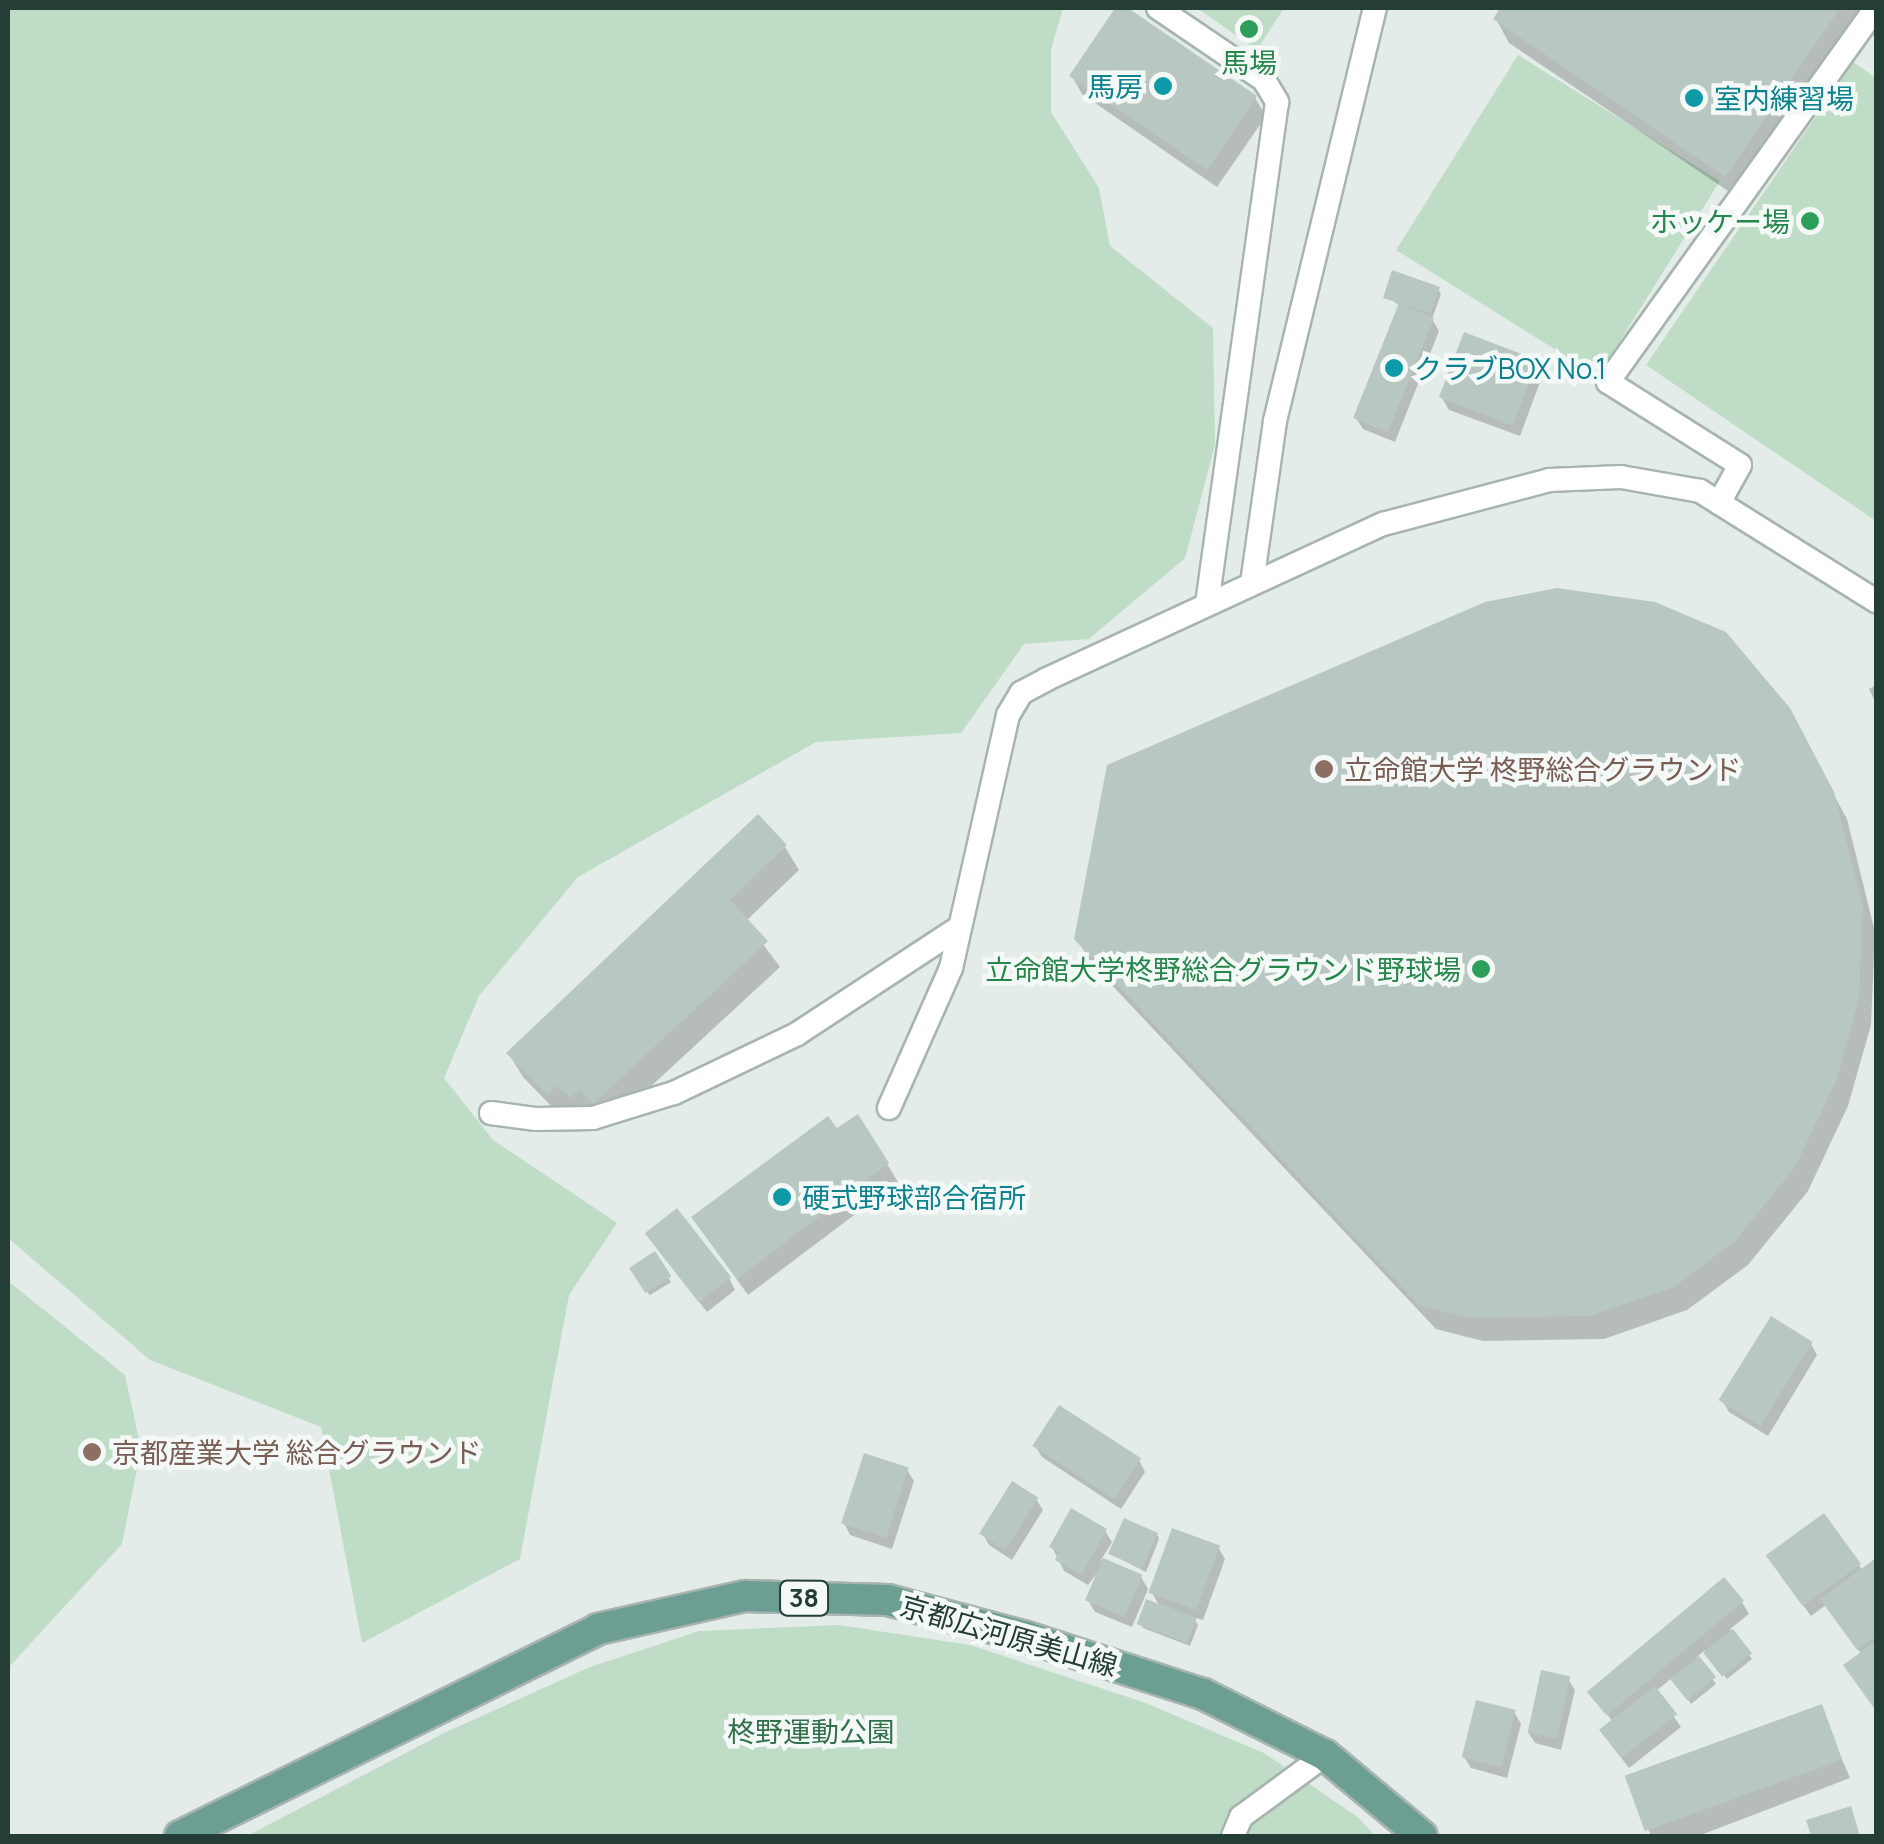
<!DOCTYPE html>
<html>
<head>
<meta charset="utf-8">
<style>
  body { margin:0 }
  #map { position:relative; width:1884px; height:1844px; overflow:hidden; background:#e4ece9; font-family:Manrope,"Noto Sans JP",sans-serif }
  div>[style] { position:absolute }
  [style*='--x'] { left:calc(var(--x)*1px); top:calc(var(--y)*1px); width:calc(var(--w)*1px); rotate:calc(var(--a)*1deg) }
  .green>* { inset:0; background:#bfdcc7; transform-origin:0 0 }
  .shadow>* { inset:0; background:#0003; transform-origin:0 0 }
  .building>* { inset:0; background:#b9c7c2; transform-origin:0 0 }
  .roads { filter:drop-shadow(2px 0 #a7b4b0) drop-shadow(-2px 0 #a7b4b0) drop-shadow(0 2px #a7b4b0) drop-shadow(0 -2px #a7b4b0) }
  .service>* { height:22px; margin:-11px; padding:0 11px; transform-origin:11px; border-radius:11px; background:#fff }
  .primary>* { height:30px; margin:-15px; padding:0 15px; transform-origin:15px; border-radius:15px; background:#6c9e93 }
  .dots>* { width:28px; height:28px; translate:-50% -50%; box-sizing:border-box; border:5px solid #f4f9f7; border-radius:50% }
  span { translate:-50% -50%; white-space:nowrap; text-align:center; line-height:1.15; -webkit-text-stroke:9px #f4f9f7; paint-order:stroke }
  .shield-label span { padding:2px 8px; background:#f4f9f7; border:2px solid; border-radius:8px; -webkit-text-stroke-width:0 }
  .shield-label { font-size:25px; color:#253d37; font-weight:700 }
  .leisure-label { font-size:28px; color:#27864d }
  .right { translate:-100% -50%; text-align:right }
  .culture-label { font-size:28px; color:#0d838f }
  .left { translate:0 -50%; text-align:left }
  .education-label { font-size:28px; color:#785e54 }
  .street-label { font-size:28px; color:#253d37 }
  .park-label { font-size:28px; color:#32704c }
  .frame { position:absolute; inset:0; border:10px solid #253d37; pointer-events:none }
</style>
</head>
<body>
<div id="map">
  <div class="green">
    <div style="clip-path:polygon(8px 8px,1063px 8px,1051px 50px,1051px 112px,1099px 188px,1110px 246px,1213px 328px,1215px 445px,1185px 558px,1089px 639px,1024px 644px,961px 733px,816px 742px,578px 877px,479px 996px,444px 1078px,493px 1140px,617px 1223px,569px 1295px,520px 1559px,362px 1643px,321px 1427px,150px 1360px,8px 1238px)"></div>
    <div style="clip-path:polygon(1197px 8px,1284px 8px,1257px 50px)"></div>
    <div style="left:1518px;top:55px;width:238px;height:230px;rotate:32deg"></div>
    <div style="clip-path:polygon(1853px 62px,1876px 78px,1876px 521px,1646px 365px)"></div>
    <div style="clip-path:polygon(8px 1281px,125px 1375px,141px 1449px,122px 1544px,8px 1668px)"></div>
    <div style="clip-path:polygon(839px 1625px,970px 1645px,1143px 1702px,1264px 1753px,1359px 1818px,1375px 1836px,247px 1836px,444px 1733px,590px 1667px,699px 1631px)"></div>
  </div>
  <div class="shadow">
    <div style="clip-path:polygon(1118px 8px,1255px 98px,1266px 116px,1217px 187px,1082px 94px,1072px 76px)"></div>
    <div style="clip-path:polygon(1503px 8px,1869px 8px,1740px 199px,1509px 43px,1496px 19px)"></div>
    <div style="clip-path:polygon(1438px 289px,1441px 294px,1432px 319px,1439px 331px,1395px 442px,1363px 429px,1356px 418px,1401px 306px,1386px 297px)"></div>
    <div style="clip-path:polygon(1537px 362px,1543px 374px,1520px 436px,1449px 410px,1442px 398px)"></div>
    <div style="clip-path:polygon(1876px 685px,1876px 704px,1869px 689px)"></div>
    <div style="clip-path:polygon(1802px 735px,1847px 819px,1875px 932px,1871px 1025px,1848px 1106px,1808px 1191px,1748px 1265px,1687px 1310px,1604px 1339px,1483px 1341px,1436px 1329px,1091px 963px,1077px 938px)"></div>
    <div style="clip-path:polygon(758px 818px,785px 847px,799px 870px,746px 921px,780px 967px,608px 1126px,595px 1111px,562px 1117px,523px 1077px,509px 1054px)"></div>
    <div style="clip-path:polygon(887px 1164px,898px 1182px,748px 1295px,705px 1235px)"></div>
    <div style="clip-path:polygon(655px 1245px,729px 1278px,735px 1290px,707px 1312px)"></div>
    <div style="left:654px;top:1254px;width:33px;height:25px;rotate:59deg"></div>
    <div style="clip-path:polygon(1811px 1344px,1817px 1355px,1768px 1436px,1729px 1412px,1722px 1400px)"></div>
    <div style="clip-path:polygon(1035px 1446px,1139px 1460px,1145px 1472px,1121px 1509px,1042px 1457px)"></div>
    <div style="clip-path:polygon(907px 1470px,914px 1481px,892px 1549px,850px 1535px,844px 1523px)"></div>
    <div style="clip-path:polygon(1036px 1499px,1043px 1510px,1012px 1560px,989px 1545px,983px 1534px)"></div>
    <div style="clip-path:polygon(1105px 1531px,1112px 1542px,1101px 1560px,1141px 1577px,1148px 1589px,1132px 1627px,1095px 1612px,1088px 1600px,1103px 1565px,1088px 1585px,1064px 1571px,1052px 1547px)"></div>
    <div style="clip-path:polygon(1157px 1534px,1159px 1539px,1146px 1572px,1111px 1554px)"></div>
    <div style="clip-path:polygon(1218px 1547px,1225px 1559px,1203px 1620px,1193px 1617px,1198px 1625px,1190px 1646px,1143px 1628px,1140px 1623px,1160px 1607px,1152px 1593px)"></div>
    <div style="clip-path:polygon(1876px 1561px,1876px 1710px,1853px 1677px,1862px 1655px,1826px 1605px,1811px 1616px,1776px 1568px,1859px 1565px,1862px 1571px)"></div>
    <div style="clip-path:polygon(1742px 1602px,1749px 1614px,1730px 1629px,1752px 1659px,1727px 1679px,1705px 1650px,1697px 1657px,1716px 1684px,1691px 1704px,1672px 1678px,1656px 1691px,1681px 1727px,1629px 1768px,1609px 1742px,1613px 1722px,1590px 1692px)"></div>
    <div style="clip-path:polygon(1568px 1679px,1575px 1690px,1561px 1750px,1535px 1743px,1528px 1732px)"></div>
    <div style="clip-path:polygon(1820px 1708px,1850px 1778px,1698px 1836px,1651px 1836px,1629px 1781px)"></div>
    <div style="clip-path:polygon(1514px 1712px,1521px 1724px,1507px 1778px,1471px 1768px,1464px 1757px)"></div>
  </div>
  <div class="building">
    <div style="clip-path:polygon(1115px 8px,1128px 8px,1257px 96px,1207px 170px,1069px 76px)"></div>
    <div style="clip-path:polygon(1500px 8px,1840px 8px,1725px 177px,1493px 19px)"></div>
    <div style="clip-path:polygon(1392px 270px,1440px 287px,1431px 313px,1403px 305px,1434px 318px,1388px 432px,1353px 418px,1399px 303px,1383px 298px)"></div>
    <div style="left:1464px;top:332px;width:79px;height:70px;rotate:21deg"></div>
    <div style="clip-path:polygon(1557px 588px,1655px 602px,1726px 632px,1790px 708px,1834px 792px,1863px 906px,1859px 999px,1836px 1081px,1795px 1167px,1735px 1241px,1674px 1287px,1590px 1316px,1468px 1318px,1419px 1305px,1074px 939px,1107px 765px,1485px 602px)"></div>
    <div style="clip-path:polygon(758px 814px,787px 845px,730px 900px,768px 941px,593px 1104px,580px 1089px,570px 1098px,557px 1086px,547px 1095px,506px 1053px)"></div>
    <div style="clip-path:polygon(858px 1114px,889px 1163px,737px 1279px,691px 1217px,828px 1116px,837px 1128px)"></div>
    <div style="left:677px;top:1208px;width:88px;height:41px;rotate:52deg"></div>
    <div style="left:655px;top:1251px;width:30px;height:31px;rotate:57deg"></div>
    <div style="left:1771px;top:1316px;width:49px;height:99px;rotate:32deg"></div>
    <div style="left:1059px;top:1405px;width:98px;height:49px;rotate:33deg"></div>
    <div style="left:864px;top:1453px;width:47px;height:74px;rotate:18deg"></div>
    <div style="left:1012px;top:1481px;width:31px;height:62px;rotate:32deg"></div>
    <div style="clip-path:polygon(1071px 1508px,1107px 1529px,1081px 1575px,1055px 1560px,1059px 1552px,1049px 1547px)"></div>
    <div style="left:1824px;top:1513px;width:63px;height:72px;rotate:54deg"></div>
    <div style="left:1124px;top:1518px;width:37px;height:39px;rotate:24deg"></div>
    <div style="left:1172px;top:1528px;width:51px;height:69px;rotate:20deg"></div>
    <div style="left:1103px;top:1558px;width:43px;height:46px;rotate:23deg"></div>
    <div style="clip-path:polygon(1876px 1558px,1876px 1636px,1857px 1650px,1820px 1599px)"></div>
    <div style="left:1724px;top:1577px;width:31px;height:179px;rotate:50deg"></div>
    <div style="left:1146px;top:1599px;width:54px;height:27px;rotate:20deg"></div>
    <div style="left:1733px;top:1629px;width:31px;height:38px;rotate:52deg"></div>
    <div style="clip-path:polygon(1876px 1641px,1876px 1711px,1843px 1665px)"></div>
    <div style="left:1699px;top:1656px;width:27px;height:37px;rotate:51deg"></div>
    <div style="left:1541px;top:1670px;width:30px;height:64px;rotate:12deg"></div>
    <div style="left:1655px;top:1686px;width:36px;height:71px;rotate:52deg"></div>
    <div style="left:1476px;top:1700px;width:41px;height:59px;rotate:14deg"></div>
    <div style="left:1822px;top:1704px;width:59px;height:210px;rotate:70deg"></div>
    <div style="clip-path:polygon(1851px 1806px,1860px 1836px,1811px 1836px,1806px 1820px)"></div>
  </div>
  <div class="roads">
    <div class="service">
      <div style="--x:1158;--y:8;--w:128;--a:34.2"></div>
      <div style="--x:1264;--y:80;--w:26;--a:59"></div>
      <div style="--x:1277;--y:102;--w:507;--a:97.94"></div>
      <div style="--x:1719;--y:503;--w:43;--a:-61.1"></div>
      <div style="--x:1740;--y:465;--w:156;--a:-147.8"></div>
      <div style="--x:1608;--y:382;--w:460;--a:-54.4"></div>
      <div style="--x:1252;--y:583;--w:164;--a:-81.9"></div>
      <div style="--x:1275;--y:421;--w:425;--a:-76.4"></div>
      <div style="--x:889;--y:1108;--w:153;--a:-66.1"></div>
      <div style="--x:951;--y:968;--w:259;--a:-77.3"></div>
      <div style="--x:1008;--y:715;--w:26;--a:-59"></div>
      <div style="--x:1021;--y:693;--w:30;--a:-28"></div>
      <div style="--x:1047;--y:679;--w:370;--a:-24.8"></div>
      <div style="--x:1383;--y:524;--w:172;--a:-14.8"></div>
      <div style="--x:1549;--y:480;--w:72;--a:-2.4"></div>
      <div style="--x:1621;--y:477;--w:80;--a:10"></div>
      <div style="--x:1700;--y:491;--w:208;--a:32"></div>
      <div style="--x:491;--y:1113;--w:44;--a:7.8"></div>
      <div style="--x:535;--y:1119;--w:58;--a:-1"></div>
      <div style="--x:593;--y:1118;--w:85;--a:-17.2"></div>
      <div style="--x:674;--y:1093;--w:136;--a:-25.6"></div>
      <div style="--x:797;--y:1034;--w:195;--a:-33.3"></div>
      <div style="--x:1233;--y:1836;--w:21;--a:-67"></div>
      <div style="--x:1241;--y:1817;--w:104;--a:-36.4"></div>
    </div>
    <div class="primary">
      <div style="--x:180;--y:1836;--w:466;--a:-26.3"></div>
      <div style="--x:598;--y:1629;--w:151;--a:-12.7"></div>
      <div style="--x:745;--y:1596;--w:143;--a:1.6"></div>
      <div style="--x:888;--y:1600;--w:143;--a:15"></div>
      <div style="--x:1026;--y:1637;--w:186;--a:17.9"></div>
      <div style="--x:1203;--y:1694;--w:136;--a:26.6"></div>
      <div style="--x:1325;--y:1755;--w:126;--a:39.9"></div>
    </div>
  </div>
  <div class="dots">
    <div style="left:1249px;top:29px;background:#2e9e5b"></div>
    <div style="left:1163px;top:86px;background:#0f9aa8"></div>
    <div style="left:1694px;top:98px;background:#0f9aa8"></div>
    <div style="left:1810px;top:221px;background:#2e9e5b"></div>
    <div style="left:1394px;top:368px;background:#0f9aa8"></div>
    <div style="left:1324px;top:769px;background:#8d6e63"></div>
    <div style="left:1481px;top:969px;background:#2e9e5b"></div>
    <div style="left:782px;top:1197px;background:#0f9aa8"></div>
    <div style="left:92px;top:1452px;background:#8d6e63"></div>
  </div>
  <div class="shield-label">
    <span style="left:804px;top:1598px">38</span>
  </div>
  <div class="leisure-label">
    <span style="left:1249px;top:62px">馬場</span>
    <span class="right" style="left:1790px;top:221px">ホッケー場</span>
    <span class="right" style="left:1461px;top:969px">立命館大学柊野総合グラウンド野球場</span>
  </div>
  <div class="culture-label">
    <span class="right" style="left:1143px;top:86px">馬房</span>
    <span class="left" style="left:1714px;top:98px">室内練習場</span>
    <span class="left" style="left:1414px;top:368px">クラブBOX No.1</span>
    <span class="left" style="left:802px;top:1197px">硬式野球部合宿所</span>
  </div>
  <div class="education-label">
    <span class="left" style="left:1344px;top:769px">立命館大学 柊野総合グラウンド</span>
    <span class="left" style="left:112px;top:1452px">京都産業大学 総合グラウンド</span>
  </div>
  <div class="street-label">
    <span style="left:1009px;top:1635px;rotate:16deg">京都広河原美山線</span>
  </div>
  <div class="park-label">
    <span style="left:811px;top:1731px">柊野運動公園</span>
  </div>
  <div class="frame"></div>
</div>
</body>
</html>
